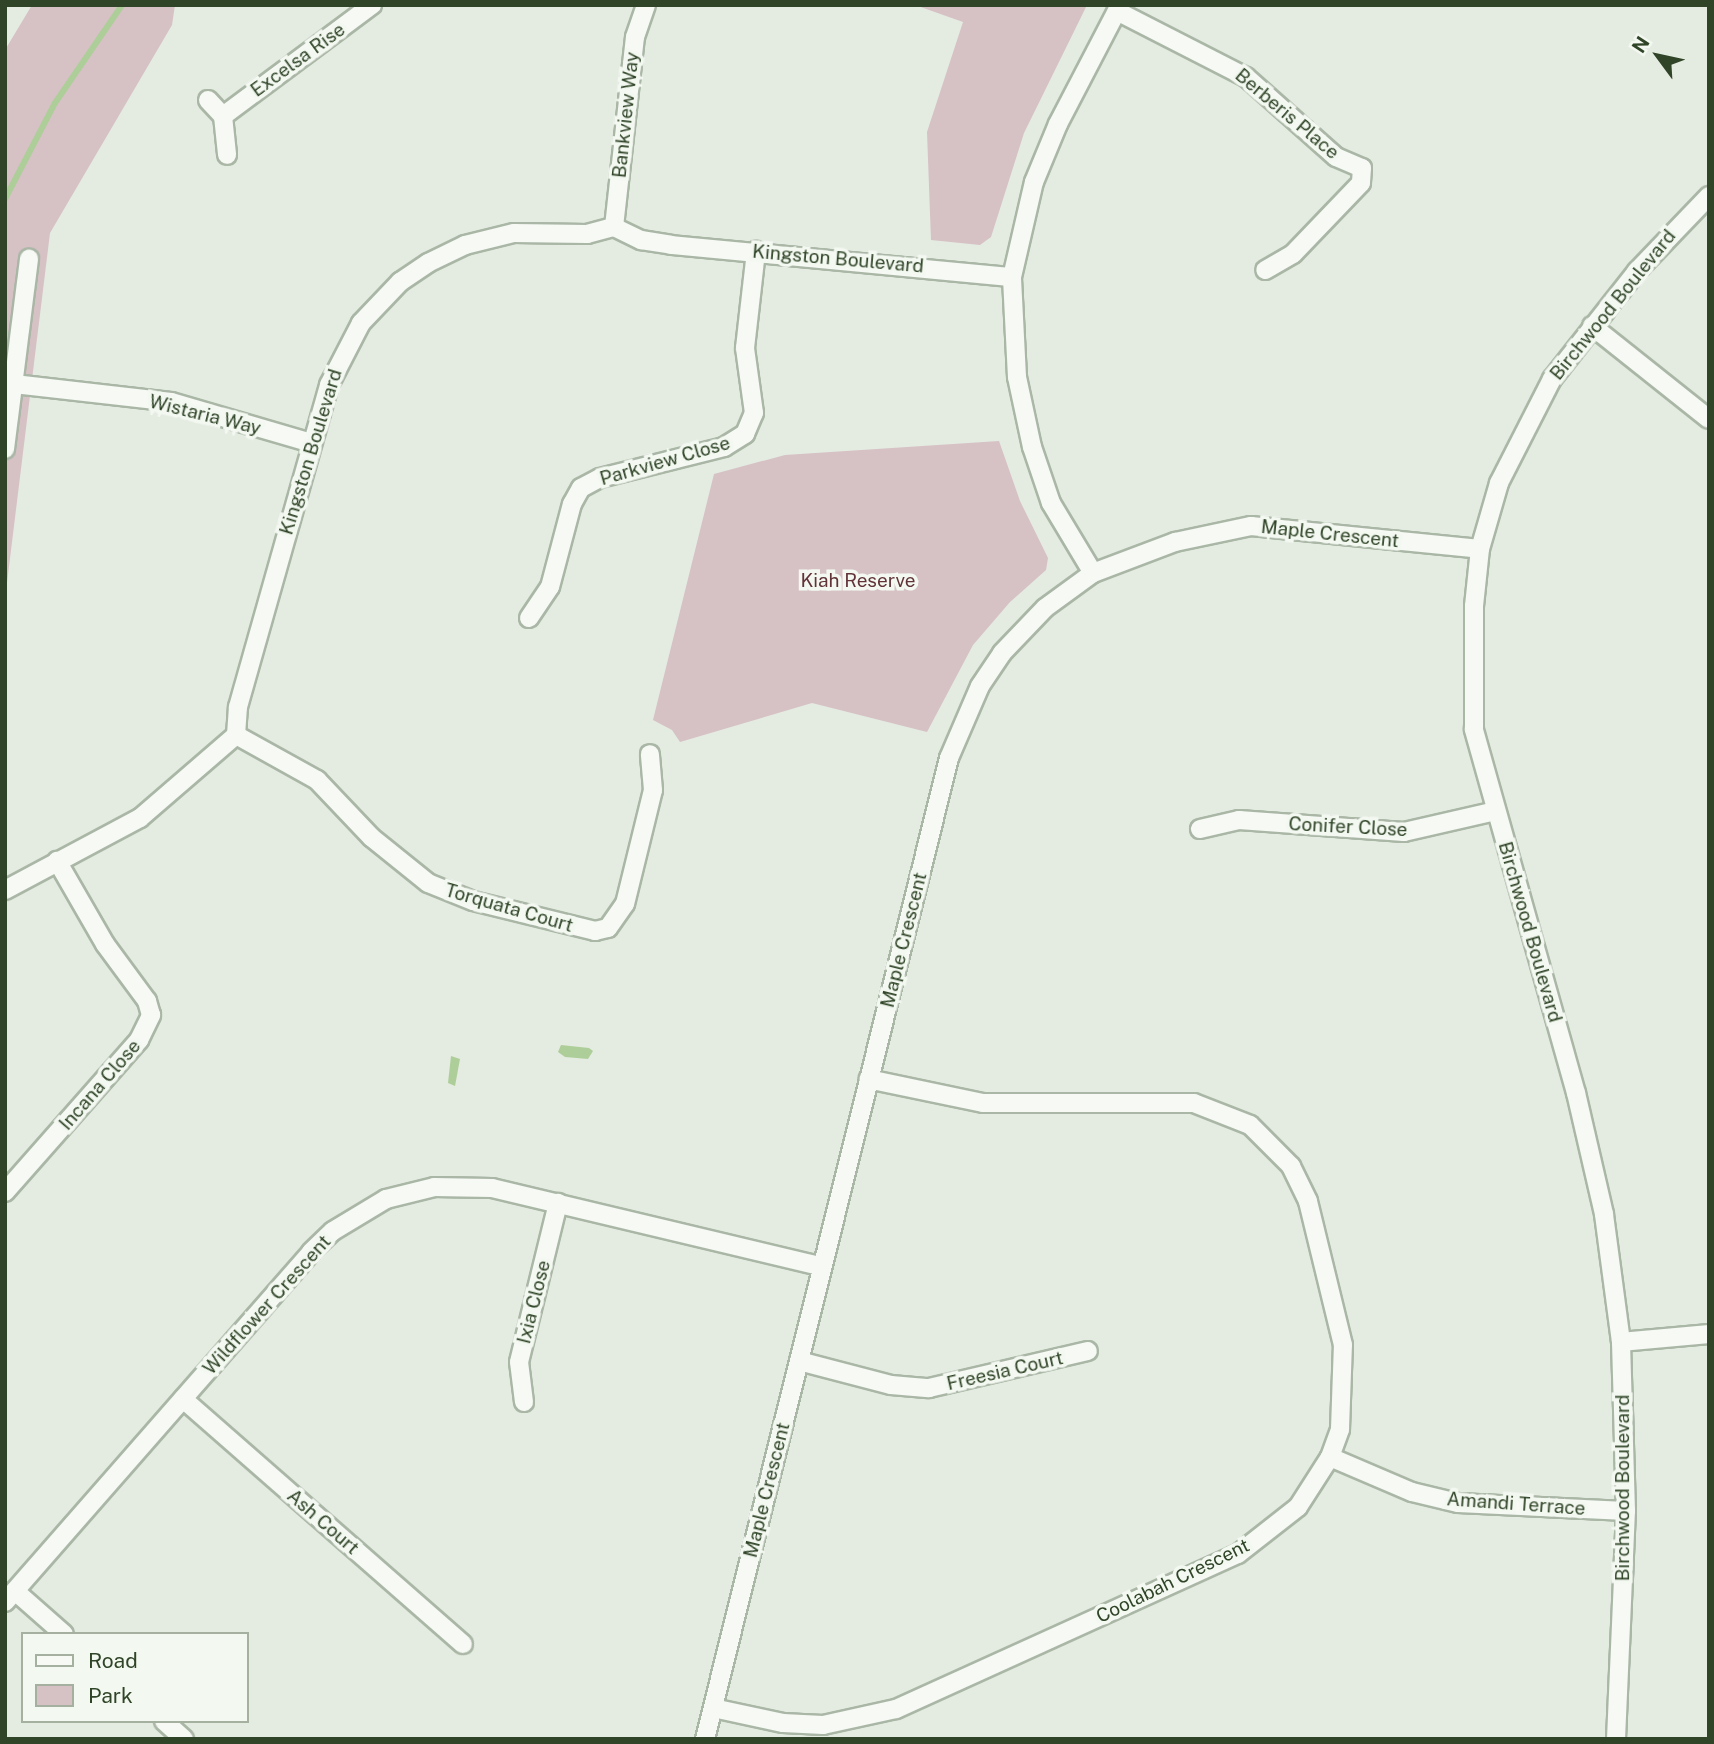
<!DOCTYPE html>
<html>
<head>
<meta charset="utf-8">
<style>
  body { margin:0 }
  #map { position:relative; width:1714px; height:1744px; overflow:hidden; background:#e4ebe1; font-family:"Public Sans",sans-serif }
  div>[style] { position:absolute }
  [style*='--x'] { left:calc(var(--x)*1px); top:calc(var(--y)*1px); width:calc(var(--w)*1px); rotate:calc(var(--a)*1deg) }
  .green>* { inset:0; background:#d6c1c5 }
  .water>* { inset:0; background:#aece99 }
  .stream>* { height:6px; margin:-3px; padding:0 3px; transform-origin:3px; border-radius:3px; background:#aece99 }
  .roads { filter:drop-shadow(2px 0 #aab6a6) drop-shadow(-2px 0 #aab6a6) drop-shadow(0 2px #aab6a6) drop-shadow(0 -2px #aab6a6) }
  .minor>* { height:18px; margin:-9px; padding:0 9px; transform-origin:9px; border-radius:9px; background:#f6f9f4 }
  span { translate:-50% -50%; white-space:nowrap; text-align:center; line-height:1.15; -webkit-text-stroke:7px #f3f8f1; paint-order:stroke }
  .street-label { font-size:19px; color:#304528 }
  .park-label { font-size:19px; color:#623438 }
  .frame { position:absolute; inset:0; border:7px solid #304528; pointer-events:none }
  .legend { position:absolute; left:21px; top:1632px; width:228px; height:91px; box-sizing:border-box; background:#f3f8f1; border:2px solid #a5b0a1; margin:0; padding:9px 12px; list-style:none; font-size:21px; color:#304528 }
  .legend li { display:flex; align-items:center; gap:14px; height:35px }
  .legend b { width:35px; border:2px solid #a5b0a1 }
  .north { position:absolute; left:1623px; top:21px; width:70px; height:70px; -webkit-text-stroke:5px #f3f8f1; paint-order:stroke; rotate:303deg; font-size:19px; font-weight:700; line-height:28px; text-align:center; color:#304528 }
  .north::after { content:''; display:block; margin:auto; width:24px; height:32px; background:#304528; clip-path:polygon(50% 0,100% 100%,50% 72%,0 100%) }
</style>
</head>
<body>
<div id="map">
  <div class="green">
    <div style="clip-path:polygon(32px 5px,175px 5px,172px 25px,50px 233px,5px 599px,5px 50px)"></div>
    <div style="clip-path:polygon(915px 5px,1087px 5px,1024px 133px,991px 237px,980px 245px,931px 240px,927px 132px,963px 22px)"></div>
    <div style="clip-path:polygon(999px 441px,1020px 501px,1048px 558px,1046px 570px,1010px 602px,973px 645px,927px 732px,812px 703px,680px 742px,672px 730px,653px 720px,714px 474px,785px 455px)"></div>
  </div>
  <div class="water">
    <div style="clip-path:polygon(561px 1045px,589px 1048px,593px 1051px,588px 1059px,565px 1057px,558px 1052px)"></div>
    <div style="clip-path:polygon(451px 1056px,460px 1059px,455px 1086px,448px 1083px)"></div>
  </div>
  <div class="stream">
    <div style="--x:5;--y:199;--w:108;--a:-62.5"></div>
    <div style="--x:55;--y:103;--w:119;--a:-55.6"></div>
  </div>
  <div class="roads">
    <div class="minor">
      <div style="--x:1117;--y:11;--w:145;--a:27.1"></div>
      <div style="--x:1246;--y:77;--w:120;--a:41.6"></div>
      <div style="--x:1336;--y:157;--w:28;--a:23"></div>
      <div style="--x:1362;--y:168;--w:15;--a:94"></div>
      <div style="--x:1361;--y:183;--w:98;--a:133.8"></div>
      <div style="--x:1293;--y:254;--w:32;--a:150"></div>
      <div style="--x:208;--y:100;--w:22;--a:47"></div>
      <div style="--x:223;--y:116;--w:39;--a:84"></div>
      <div style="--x:223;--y:116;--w:186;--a:-36.7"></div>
      <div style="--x:614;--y:227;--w:191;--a:-83.7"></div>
      <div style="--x:635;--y:37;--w:34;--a:-71"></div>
      <div style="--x:1592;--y:326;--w:149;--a:38.5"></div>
      <div style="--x:14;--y:384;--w:158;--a:6.5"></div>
      <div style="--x:171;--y:402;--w:146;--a:16.3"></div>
      <div style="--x:5;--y:449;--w:192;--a:-82.8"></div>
      <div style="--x:1093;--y:573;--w:82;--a:-121"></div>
      <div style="--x:1051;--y:503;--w:59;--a:-108.7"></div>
      <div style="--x:1032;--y:447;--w:72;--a:-102.1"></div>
      <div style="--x:1017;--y:377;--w:100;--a:-92.9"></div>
      <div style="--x:1012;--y:277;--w:98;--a:-77"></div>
      <div style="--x:1034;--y:182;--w:63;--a:-67.5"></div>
      <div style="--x:1058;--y:124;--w:134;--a:-62.5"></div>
      <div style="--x:529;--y:618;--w:37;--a:-56"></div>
      <div style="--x:550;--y:587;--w:86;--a:-75.2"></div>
      <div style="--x:572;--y:504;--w:18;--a:-61"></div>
      <div style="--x:581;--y:488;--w:21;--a:-28"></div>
      <div style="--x:600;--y:478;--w:128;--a:-14"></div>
      <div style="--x:724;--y:447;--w:25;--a:-32"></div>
      <div style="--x:745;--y:434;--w:23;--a:-67"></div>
      <div style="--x:754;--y:413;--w:66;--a:-97.9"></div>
      <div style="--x:745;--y:348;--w:98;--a:-83.5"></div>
      <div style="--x:236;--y:735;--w:93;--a:29.1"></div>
      <div style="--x:317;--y:780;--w:79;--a:46.5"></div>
      <div style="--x:371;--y:837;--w:73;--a:38.9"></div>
      <div style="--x:428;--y:883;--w:48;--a:21.8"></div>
      <div style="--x:473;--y:901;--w:126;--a:13.8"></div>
      <div style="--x:595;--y:931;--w:13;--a:-13"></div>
      <div style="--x:608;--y:928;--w:29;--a:-55"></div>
      <div style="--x:625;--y:904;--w:117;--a:-76.2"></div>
      <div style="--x:653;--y:790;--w:36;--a:-95"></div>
      <div style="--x:1200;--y:829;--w:40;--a:-13"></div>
      <div style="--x:1239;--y:820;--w:165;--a:4.2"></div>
      <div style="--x:1404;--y:832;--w:94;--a:-12.9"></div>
      <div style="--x:5;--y:890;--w:153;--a:-28.1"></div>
      <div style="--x:140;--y:818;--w:127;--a:-40.8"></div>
      <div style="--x:236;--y:735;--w:28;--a:-86"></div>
      <div style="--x:238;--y:707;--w:335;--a:-74.2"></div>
      <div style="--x:329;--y:385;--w:70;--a:-62.7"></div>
      <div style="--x:361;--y:323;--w:57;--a:-46.4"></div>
      <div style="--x:400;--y:282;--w:34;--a:-34"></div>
      <div style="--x:428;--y:263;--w:41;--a:-25.9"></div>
      <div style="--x:465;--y:245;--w:50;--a:-13.8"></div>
      <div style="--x:514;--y:233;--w:73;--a:0.8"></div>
      <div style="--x:587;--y:234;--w:28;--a:-15"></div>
      <div style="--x:614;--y:227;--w:30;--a:26"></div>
      <div style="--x:641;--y:240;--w:30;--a:9"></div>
      <div style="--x:671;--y:245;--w:342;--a:5.4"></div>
      <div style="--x:5;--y:1192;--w:203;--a:-48.6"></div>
      <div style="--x:139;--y:1040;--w:28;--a:-64"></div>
      <div style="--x:151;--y:1015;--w:15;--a:-106"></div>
      <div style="--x:147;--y:1001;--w:71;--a:-126.4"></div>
      <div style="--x:105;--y:944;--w:96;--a:-120"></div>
      <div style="--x:1621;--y:1342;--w:88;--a:-5.2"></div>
      <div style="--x:799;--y:1361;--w:95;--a:14.6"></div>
      <div style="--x:891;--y:1385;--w:38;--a:5"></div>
      <div style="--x:929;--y:1388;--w:163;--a:-13.1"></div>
      <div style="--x:183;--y:1399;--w:372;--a:41.2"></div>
      <div style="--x:524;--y:1402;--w:40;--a:-97.1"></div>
      <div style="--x:519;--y:1362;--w:164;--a:-76.2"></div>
      <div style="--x:1330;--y:1457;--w:89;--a:23.1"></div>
      <div style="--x:1412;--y:1492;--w:47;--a:13.4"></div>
      <div style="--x:1458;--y:1503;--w:168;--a:2.7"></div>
      <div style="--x:15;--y:1591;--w:65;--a:41.3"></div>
      <div style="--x:5;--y:1602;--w:465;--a:-48.8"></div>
      <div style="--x:311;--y:1252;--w:30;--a:-44"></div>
      <div style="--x:333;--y:1231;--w:62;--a:-31.1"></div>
      <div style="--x:386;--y:1199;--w:49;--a:-14"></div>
      <div style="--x:434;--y:1187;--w:58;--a:1"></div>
      <div style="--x:492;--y:1188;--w:337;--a:13.4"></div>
      <div style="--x:713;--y:1708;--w:72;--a:12.1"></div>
      <div style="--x:783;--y:1723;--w:40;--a:2.9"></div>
      <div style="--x:823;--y:1725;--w:75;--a:-12.4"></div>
      <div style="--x:896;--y:1709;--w:375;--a:-24.4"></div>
      <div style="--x:1238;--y:1554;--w:76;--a:-38.1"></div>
      <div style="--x:1298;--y:1507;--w:59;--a:-57.4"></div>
      <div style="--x:1330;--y:1457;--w:30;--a:-70"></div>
      <div style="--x:1340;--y:1429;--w:84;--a:-88"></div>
      <div style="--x:1343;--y:1345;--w:148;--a:-103.7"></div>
      <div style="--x:1308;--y:1201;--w:39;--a:-116"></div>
      <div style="--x:1291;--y:1166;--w:58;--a:-135"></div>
      <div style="--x:1250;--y:1125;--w:60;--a:-158.6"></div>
      <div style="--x:1194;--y:1103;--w:211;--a:180"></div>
      <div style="--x:983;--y:1103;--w:117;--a:-168.2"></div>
      <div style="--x:164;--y:1721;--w:27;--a:42"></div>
      <div style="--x:705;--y:1739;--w:1011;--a:-76.03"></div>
      <div style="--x:949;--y:758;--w:78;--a:-66.7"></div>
      <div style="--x:980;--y:686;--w:40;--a:-56"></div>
      <div style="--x:1002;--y:653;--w:62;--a:-46.3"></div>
      <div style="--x:1045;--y:608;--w:59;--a:-36.1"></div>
      <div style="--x:1093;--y:573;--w:88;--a:-20.7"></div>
      <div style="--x:1175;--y:542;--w:78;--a:-11.9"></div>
      <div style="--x:1251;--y:526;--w:230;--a:5.7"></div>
      <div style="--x:1616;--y:1739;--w:228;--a:-87.5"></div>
      <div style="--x:1626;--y:1511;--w:169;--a:-91.7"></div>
      <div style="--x:1621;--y:1342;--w:129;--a:-97.6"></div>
      <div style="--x:1604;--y:1214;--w:124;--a:-103"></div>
      <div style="--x:1576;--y:1093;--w:378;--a:-105.7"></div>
      <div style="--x:1474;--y:729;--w:123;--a:-90"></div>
      <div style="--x:1474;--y:606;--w:57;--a:-84"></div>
      <div style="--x:1480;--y:549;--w:69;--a:-73.9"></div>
      <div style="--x:1499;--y:483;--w:117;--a:-63"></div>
      <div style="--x:1552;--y:379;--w:137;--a:-51.8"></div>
      <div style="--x:1637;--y:271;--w:104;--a:-46.2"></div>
    </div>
  </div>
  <div class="street-label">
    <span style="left:298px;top:60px;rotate:-36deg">Excelsa Rise</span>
    <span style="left:1287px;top:114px;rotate:40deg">Berberis Place</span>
    <span style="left:626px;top:115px;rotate:-84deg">Bankview Way</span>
    <span style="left:838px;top:259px;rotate:5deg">Kingston Boulevard</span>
    <span style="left:1613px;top:305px;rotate:-51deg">Birchwood Boulevard</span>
    <span style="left:205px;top:415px;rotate:14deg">Wistaria Way</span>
    <span style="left:311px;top:452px;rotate:-73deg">Kingston Boulevard</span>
    <span style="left:665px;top:461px;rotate:-16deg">Parkview Close</span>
    <span style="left:1330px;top:534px;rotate:6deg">Maple Crescent</span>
    <span style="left:1348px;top:827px;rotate:3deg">Conifer Close</span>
    <span style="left:509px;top:908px;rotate:16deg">Torquata Court</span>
    <span style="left:1530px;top:932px;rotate:74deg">Birchwood Boulevard</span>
    <span style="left:904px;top:940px;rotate:-76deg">Maple Crescent</span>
    <span style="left:100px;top:1085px;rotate:-49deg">Incana Close</span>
    <span style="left:534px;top:1302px;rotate:-76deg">Ixia Close</span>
    <span style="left:267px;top:1305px;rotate:-48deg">Wildflower Crescent</span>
    <span style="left:1005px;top:1371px;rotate:-13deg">Freesia Court</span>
    <span style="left:1623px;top:1488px;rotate:-90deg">Birchwood Boulevard</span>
    <span style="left:767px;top:1490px;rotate:-76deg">Maple Crescent</span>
    <span style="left:1516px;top:1504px;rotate:4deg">Amandi Terrace</span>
    <span style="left:323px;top:1522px;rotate:41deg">Ash Court</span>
    <span style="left:1173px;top:1581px;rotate:-26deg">Coolabah Crescent</span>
  </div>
  <div class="park-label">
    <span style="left:858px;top:581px">Kiah Reserve</span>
  </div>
  <div class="frame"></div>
  <ul class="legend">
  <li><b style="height:9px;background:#f6f9f4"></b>Road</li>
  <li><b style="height:19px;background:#d6c1c5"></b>Park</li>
  </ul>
  <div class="north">N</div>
</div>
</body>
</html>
